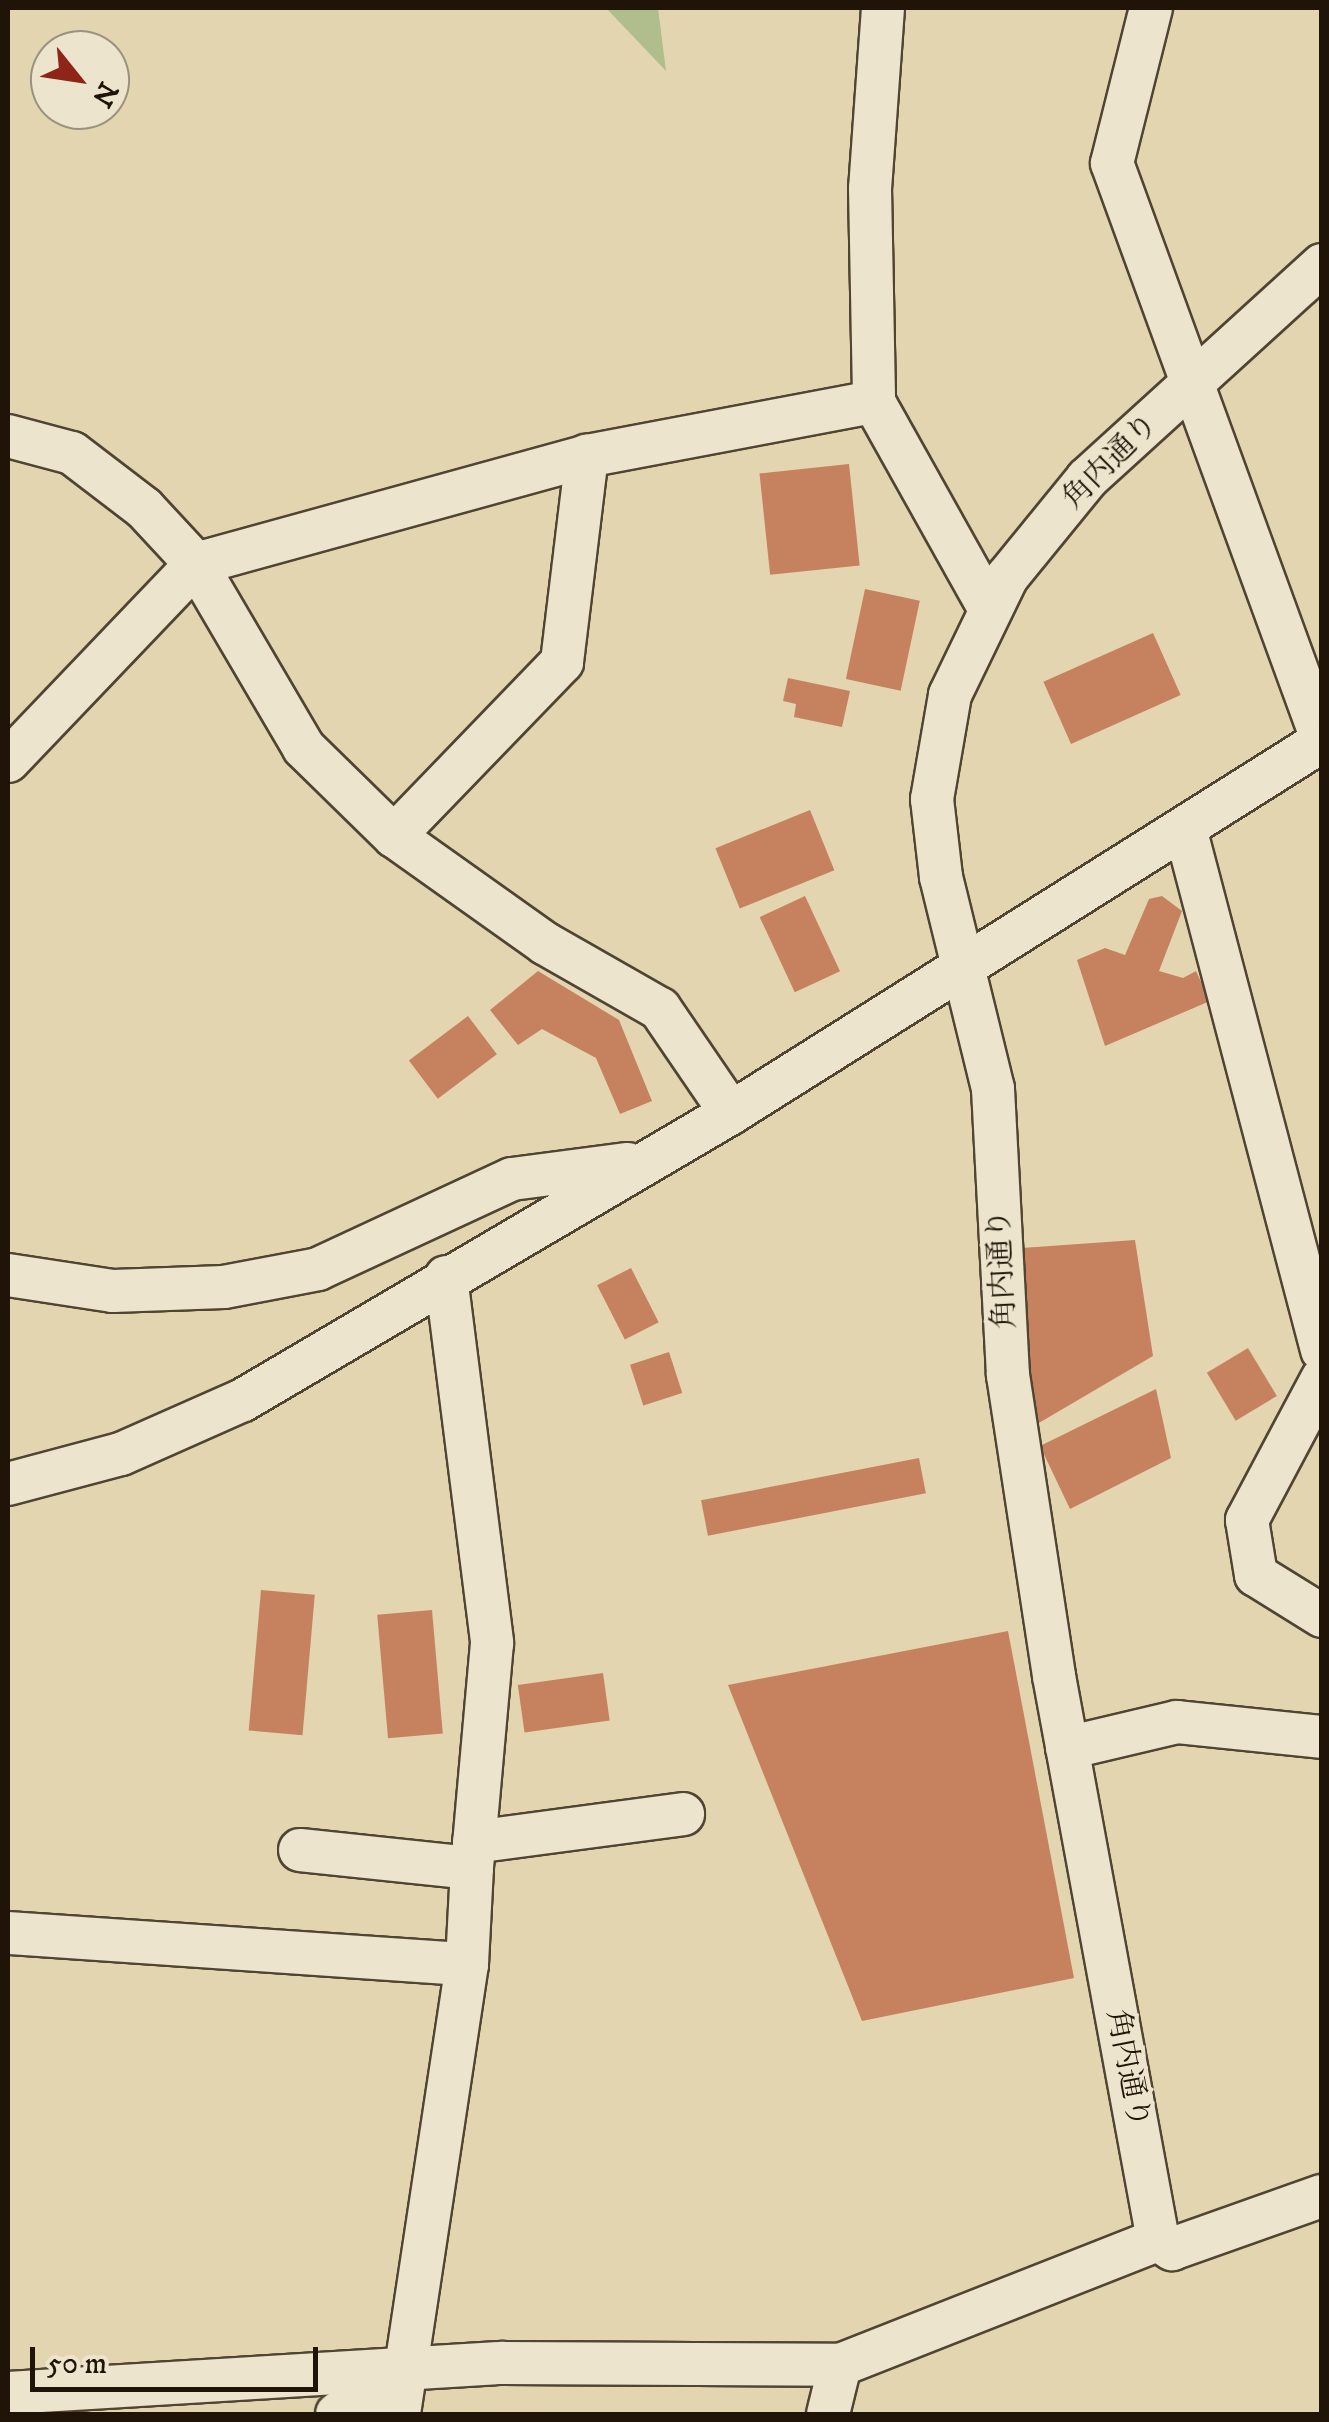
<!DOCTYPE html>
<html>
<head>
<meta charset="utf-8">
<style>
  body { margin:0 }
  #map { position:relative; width:1329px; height:2422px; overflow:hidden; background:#e2d5b0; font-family:"IM FELL DW Pica","Noto Serif JP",serif }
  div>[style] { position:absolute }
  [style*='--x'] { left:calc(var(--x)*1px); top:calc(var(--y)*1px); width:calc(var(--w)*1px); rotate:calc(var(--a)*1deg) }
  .green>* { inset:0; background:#b0be8d }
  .building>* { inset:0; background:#c6825f; transform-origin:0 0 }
  .roads { filter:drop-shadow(2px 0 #504433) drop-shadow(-2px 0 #504433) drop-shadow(0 2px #504433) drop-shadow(0 -2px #504433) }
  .minor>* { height:42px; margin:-21px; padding:0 21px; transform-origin:21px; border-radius:21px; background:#ece4cc }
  span { translate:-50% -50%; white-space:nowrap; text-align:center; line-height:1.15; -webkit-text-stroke:8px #ece4cc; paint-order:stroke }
  .street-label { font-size:30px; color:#201409 }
  .frame { position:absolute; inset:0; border:10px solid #201409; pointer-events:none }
  .north { position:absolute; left:30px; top:30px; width:100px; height:100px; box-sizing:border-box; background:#ece4cc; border:2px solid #9a917e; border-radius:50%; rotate:120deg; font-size:28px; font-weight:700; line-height:40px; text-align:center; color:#201409 }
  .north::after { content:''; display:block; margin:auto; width:35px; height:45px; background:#8f2418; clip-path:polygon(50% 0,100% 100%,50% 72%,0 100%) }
  .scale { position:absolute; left:30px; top:2347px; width:288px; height:45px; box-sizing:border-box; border:5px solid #201409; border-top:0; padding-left:12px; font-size:30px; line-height:35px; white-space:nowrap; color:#201409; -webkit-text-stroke:8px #ece4cc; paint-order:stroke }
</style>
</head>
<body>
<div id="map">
  <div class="green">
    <div style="clip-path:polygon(606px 8px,658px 8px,666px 71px)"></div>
  </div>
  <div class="building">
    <div style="left:849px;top:464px;width:102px;height:90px;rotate:84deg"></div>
    <div style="left:865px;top:589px;width:56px;height:92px;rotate:12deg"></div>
    <div style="left:1153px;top:633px;width:68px;height:120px;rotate:66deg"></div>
    <div style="clip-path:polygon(788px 678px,850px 691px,842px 727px,794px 717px,796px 704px,783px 701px)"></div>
    <div style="left:810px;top:810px;width:65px;height:102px;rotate:68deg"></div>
    <div style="left:805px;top:896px;width:83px;height:50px;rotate:65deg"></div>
    <div style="clip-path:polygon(1162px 896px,1182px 911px,1159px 971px,1183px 978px,1196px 971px,1210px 1001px,1105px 1046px,1077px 960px,1105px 948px,1125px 955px,1149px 899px)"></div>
    <div style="clip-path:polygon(538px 971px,619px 1020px,652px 1101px,620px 1114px,596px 1058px,542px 1029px,518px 1045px,490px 1010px)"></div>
    <div style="left:468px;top:1016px;width:48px;height:74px;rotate:53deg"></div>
    <div style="clip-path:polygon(1135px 1240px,1153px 1356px,1032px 1427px,1022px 1248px)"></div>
    <div style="left:631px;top:1268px;width:61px;height:38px;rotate:63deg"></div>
    <div style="left:1248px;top:1348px;width:56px;height:48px;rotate:59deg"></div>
    <div style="left:669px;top:1352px;width:43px;height:41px;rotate:72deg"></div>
    <div style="clip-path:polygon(1156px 1389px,1171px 1458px,1070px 1509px,1040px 1446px)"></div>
    <div style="left:919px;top:1458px;width:36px;height:222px;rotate:79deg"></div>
    <div style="left:261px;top:1590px;width:54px;height:141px;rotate:5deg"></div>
    <div style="left:432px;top:1610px;width:124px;height:55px;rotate:85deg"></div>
    <div style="clip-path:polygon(1008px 1631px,1074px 1978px,862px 2021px,728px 1685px)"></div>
    <div style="left:603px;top:1673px;width:48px;height:86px;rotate:82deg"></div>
  </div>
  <div class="roads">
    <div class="minor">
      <div style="--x:883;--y:8;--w:180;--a:94.1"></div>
      <div style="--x:870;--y:188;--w:214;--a:88.9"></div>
      <div style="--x:874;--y:402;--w:234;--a:60.8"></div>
      <div style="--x:1151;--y:8;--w:160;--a:104.1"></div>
      <div style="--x:1112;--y:163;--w:613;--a:69.97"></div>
      <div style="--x:1322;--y:265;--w:318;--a:137.7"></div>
      <div style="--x:1087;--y:479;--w:127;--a:129.2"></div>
      <div style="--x:1007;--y:577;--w:131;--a:115.8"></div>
      <div style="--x:950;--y:695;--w:106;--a:99.8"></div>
      <div style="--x:932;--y:799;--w:79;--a:83.4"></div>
      <div style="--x:941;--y:877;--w:218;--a:76.2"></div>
      <div style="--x:993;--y:1089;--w:286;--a:87"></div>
      <div style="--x:1008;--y:1375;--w:304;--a:81.3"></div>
      <div style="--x:1054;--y:1676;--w:574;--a:79.55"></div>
      <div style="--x:1158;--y:2240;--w:17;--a:33"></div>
      <div style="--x:1172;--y:2249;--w:159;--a:-19.5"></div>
      <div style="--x:8;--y:436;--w:66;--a:14.9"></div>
      <div style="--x:72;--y:453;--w:91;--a:37.4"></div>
      <div style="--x:144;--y:508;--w:76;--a:47.1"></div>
      <div style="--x:196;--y:564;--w:213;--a:59.6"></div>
      <div style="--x:304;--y:748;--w:126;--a:44.4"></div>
      <div style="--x:394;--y:836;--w:186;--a:35.4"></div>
      <div style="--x:546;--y:944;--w:131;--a:29.7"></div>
      <div style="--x:660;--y:1009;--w:126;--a:55.7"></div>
      <div style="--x:8;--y:761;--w:272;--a:-46.3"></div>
      <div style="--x:196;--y:564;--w:406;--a:-15.4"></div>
      <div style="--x:587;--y:456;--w:292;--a:-10.7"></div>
      <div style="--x:1185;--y:828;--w:540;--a:75.29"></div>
      <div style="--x:394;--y:836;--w:242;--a:-46"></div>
      <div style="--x:562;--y:662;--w:208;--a:-83.1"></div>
      <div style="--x:8;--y:1275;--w:106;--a:8.7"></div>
      <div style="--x:113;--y:1291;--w:111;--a:-2.1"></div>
      <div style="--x:224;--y:1287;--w:96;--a:-10.8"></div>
      <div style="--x:318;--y:1269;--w:214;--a:-24.9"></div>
      <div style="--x:512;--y:1179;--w:117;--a:-7.4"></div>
      <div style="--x:446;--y:1277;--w:369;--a:82.8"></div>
      <div style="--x:492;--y:1643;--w:226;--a:95.1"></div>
      <div style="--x:1322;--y:1379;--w:160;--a:118"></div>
      <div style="--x:1247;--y:1520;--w:56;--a:80.7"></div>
      <div style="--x:1256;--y:1575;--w:78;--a:31.8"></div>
      <div style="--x:8;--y:1484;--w:117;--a:-14.9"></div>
      <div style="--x:121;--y:1454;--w:133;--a:-23.9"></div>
      <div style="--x:243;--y:1400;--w:566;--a:-30.46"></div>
      <div style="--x:731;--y:1113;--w:698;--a:-32.19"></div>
      <div style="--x:1067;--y:1748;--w:113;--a:-13.3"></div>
      <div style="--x:1177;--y:1722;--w:146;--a:5.9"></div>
      <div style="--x:474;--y:1842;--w:211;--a:-7.6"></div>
      <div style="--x:300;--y:1850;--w:173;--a:6"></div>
      <div style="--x:472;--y:1868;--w:96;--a:93"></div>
      <div style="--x:467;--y:1964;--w:455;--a:98.6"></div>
      <div style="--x:8;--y:1933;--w:460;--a:3.9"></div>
      <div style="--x:8;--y:2393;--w:496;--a:-3.5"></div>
      <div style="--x:503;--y:2363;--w:337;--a:0.3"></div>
      <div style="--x:840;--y:2365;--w:342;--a:-21.5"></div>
      <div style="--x:337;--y:2414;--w:85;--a:-32.6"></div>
      <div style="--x:828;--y:2414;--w:50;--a:-76.2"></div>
    </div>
  </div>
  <div class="street-label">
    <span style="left:1111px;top:462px;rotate:-45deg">角内通り</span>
    <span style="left:1003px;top:1269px;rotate:-93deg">角内通り</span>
    <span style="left:1127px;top:2069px;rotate:79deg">角内通り</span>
  </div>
  <div class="frame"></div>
  <div class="north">N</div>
  <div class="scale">50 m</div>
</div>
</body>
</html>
